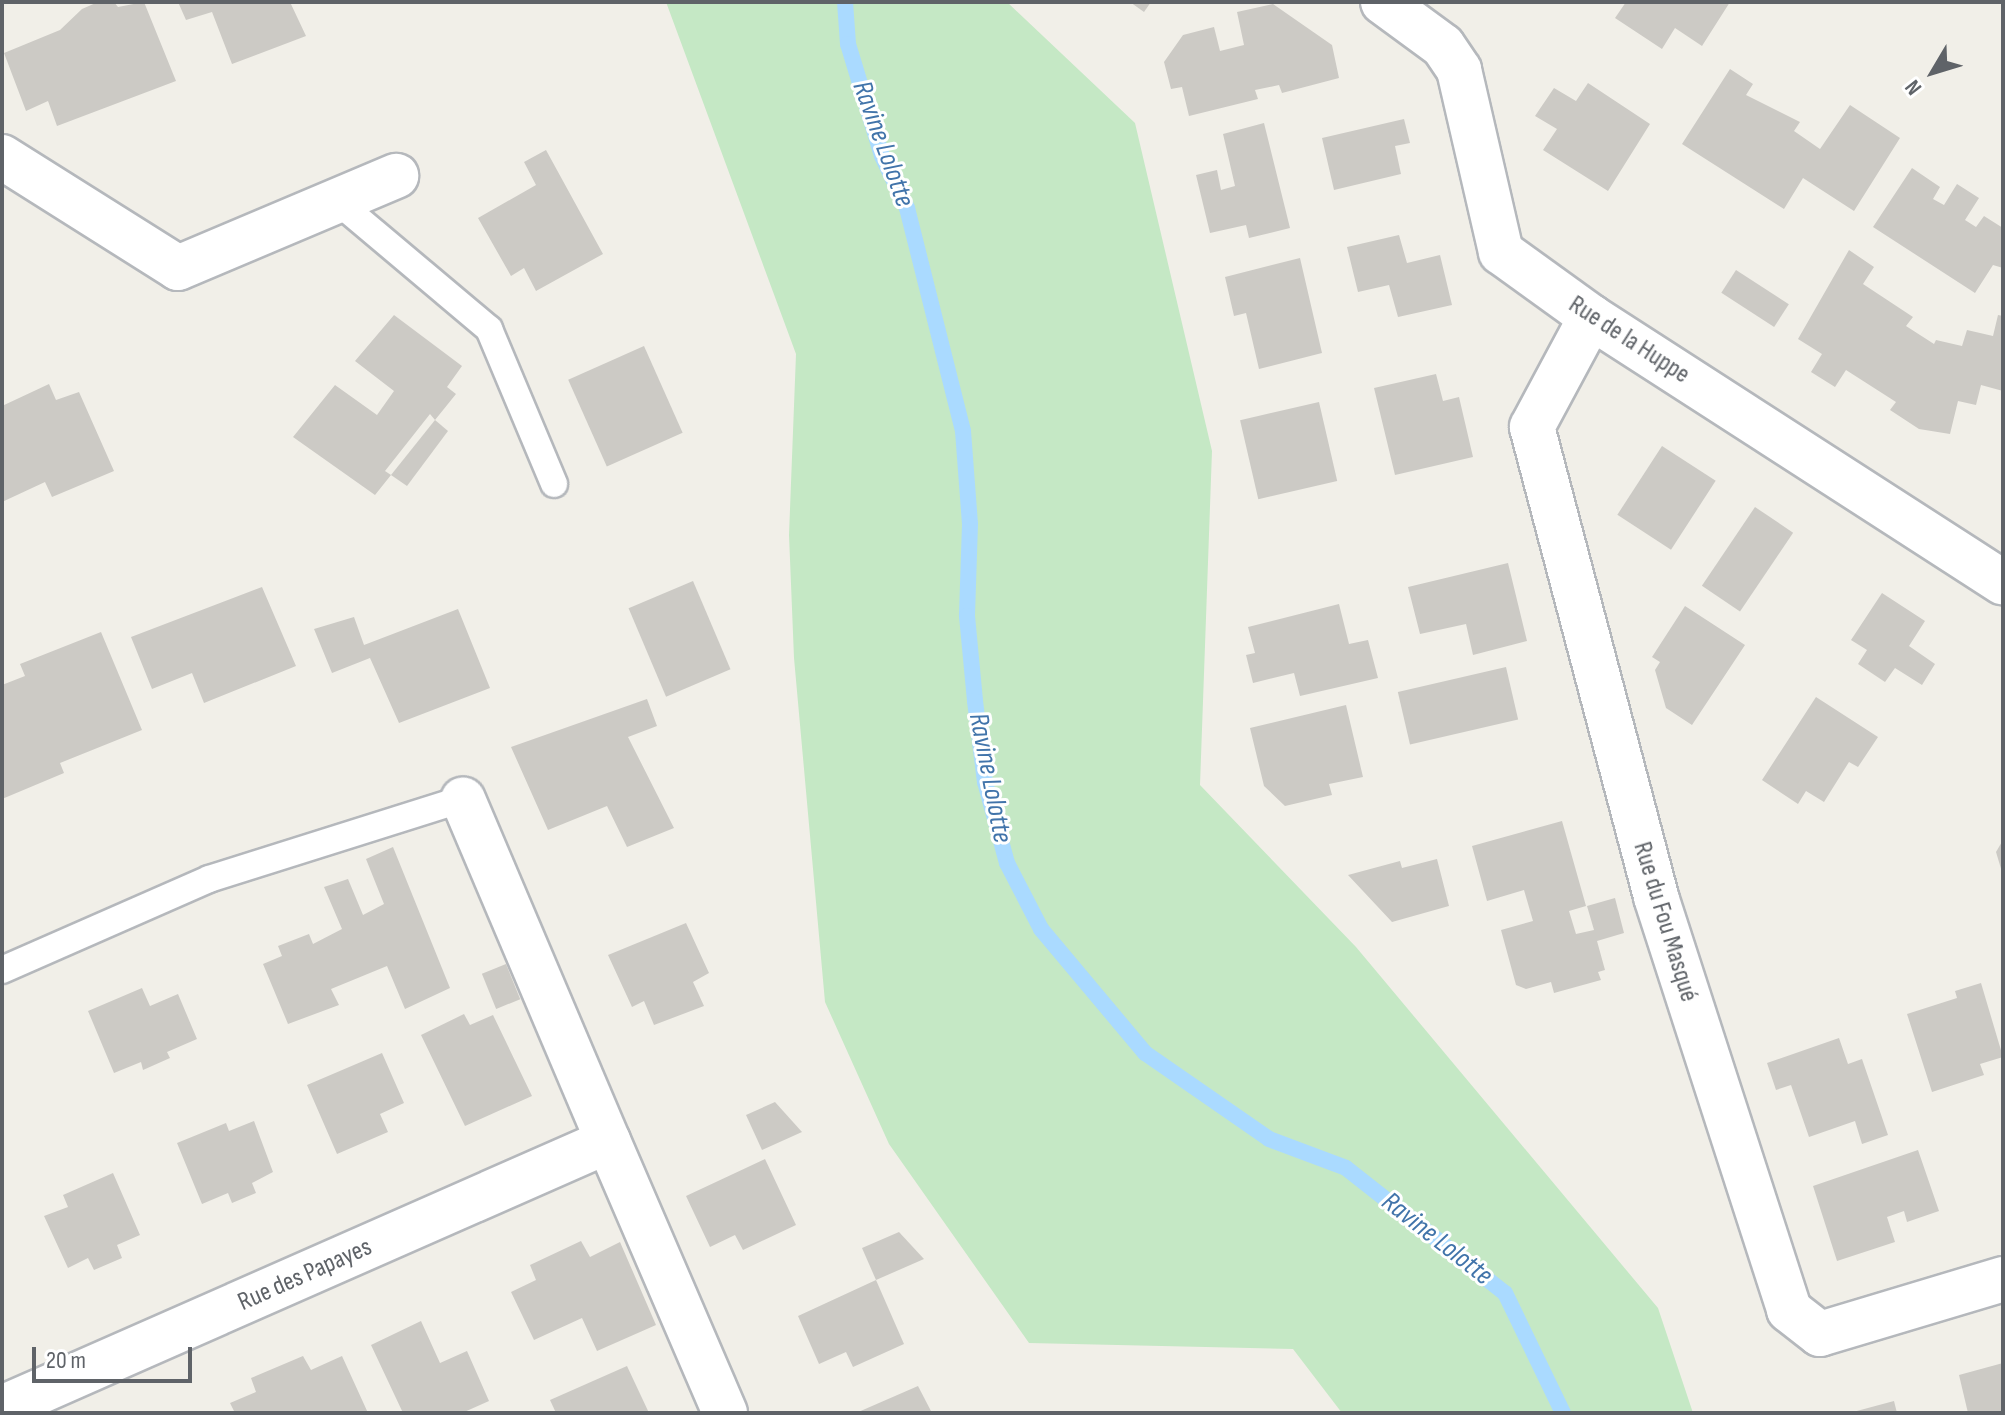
<!DOCTYPE html>
<html>
<head>
<meta charset="utf-8">
<style>
  body { margin:0 }
  #map { position:relative; width:2005px; height:1415px; overflow:hidden; background:#f1efe8; font-family:"Sofia Sans Condensed",sans-serif }
  div>[style] { position:absolute }
  [style*='--x'] { left:calc(var(--x)*1px); top:calc(var(--y)*1px); width:calc(var(--w)*1px); rotate:calc(var(--a)*1deg) }
  .green>* { inset:0; background:#c5e8c5 }
  .stream>* { height:16px; margin:-8px; padding:0 8px; transform-origin:8px; border-radius:8px; background:#aadaff }
  .building>* { inset:0; background:#cccac5; transform-origin:0 0 }
  .roads { filter:drop-shadow(2px 0 #b5b8bc) drop-shadow(-2px 0 #b5b8bc) drop-shadow(0 2px #b5b8bc) drop-shadow(0 -2px #b5b8bc) }
  .service>* { height:26px; margin:-13px; padding:0 13px; transform-origin:13px; border-radius:13px; background:#fff }
  .minor>* { height:44px; margin:-22px; padding:0 22px; transform-origin:22px; border-radius:22px; background:#fff }
  span { translate:-50% -50%; white-space:nowrap; text-align:center; line-height:1.15; -webkit-text-stroke:6px #fff; paint-order:stroke }
  .street-label { font-size:26px; color:#5f6368 }
  .water-label { font-size:28px; color:#4174aa; font-style:italic }
  .frame { position:absolute; inset:0; border:4px solid #5f6368; pointer-events:none }
  .north { position:absolute; left:1893px; top:32px; width:80px; height:80px; -webkit-text-stroke:6px #fff; paint-order:stroke; rotate:232deg; font-size:22px; font-weight:700; line-height:32px; text-align:center; color:#5f6368 }
  .north::after { content:''; display:block; margin:auto; width:28px; height:36px; background:#5f6368; clip-path:polygon(50% 0,100% 100%,50% 72%,0 100%) }
  .scale { position:absolute; left:32px; top:1347px; width:160px; height:36px; box-sizing:border-box; border:4px solid #5f6368; border-top:0; padding-left:10px; font-size:24px; line-height:28px; white-space:nowrap; color:#5f6368; -webkit-text-stroke:6px #fff; paint-order:stroke }
</style>
</head>
<body>
<div id="map">
  <div class="green">
    <div style="clip-path:polygon(666px 2px,1007px 2px,1135px 123px,1212px 451px,1200px 785px,1356px 947px,1658px 1308px,1693px 1413px,1342px 1413px,1293px 1349px,1029px 1343px,889px 1144px,825px 1002px,794px 658px,789px 535px,796px 354px)"></div>
  </div>
  <div class="stream">
    <div style="--x:845;--y:2;--w:42;--a:85.9"></div>
    <div style="--x:848;--y:44;--w:117;--a:73.1"></div>
    <div style="--x:882;--y:156;--w:58;--a:64.3"></div>
    <div style="--x:907;--y:208;--w:230;--a:75.9"></div>
    <div style="--x:963;--y:431;--w:93;--a:85.7"></div>
    <div style="--x:970;--y:524;--w:92;--a:91.9"></div>
    <div style="--x:967;--y:616;--w:85;--a:84.6"></div>
    <div style="--x:975;--y:701;--w:82;--a:83"></div>
    <div style="--x:985;--y:782;--w:84;--a:74.8"></div>
    <div style="--x:1007;--y:863;--w:74;--a:62.7"></div>
    <div style="--x:1041;--y:929;--w:162;--a:50"></div>
    <div style="--x:1145;--y:1053;--w:151;--a:34.7"></div>
    <div style="--x:1269;--y:1139;--w:82;--a:20.6"></div>
    <div style="--x:1346;--y:1168;--w:202;--a:38.2"></div>
    <div style="--x:1505;--y:1293;--w:133;--a:64.2"></div>
  </div>
  <div class="building">
    <div style="clip-path:polygon(98px 2px,114px 2px,118px 7px,144px 2px,176px 81px,57px 126px,48px 101px,26px 111px,4px 53px,60px 30px,82px 9px)"></div>
    <div style="clip-path:polygon(178px 2px,290px 2px,306px 36px,232px 64px,212px 12px,186px 20px)"></div>
    <div style="clip-path:polygon(1130px 2px,1151px 2px,1144px 12px)"></div>
    <div style="clip-path:polygon(1626px 2px,1730px 2px,1702px 46px,1675px 28px,1662px 49px,1615px 18px)"></div>
    <div style="clip-path:polygon(1273px 4px,1332px 45px,1339px 78px,1282px 93px,1279px 85px,1255px 90px,1258px 99px,1189px 116px,1182px 87px,1171px 89px,1164px 62px,1183px 35px,1214px 27px,1220px 51px,1244px 45px,1237px 12px)"></div>
    <div style="clip-path:polygon(1730px 69px,1753px 84px,1746px 95px,1800px 122px,1794px 131px,1820px 149px,1850px 105px,1900px 138px,1854px 211px,1803px 178px,1784px 209px,1682px 144px)"></div>
    <div style="clip-path:polygon(1588px 83px,1650px 124px,1608px 191px,1543px 150px,1557px 129px,1535px 116px,1554px 88px,1576px 101px)"></div>
    <div style="clip-path:polygon(1404px 119px,1410px 143px,1395px 146px,1401px 174px,1334px 190px,1322px 138px)"></div>
    <div style="clip-path:polygon(1264px 123px,1290px 228px,1249px 238px,1246px 225px,1210px 233px,1196px 175px,1217px 170px,1221px 190px,1235px 186px,1223px 134px)"></div>
    <div style="clip-path:polygon(546px 150px,603px 254px,536px 291px,524px 268px,511px 276px,478px 218px,536px 185px,524px 162px)"></div>
    <div style="clip-path:polygon(1912px 168px,1940px 187px,1933px 199px,1944px 205px,1957px 184px,1979px 198px,1965px 220px,1976px 227px,1984px 216px,2003px 228px,2003px 268px,1993px 265px,1975px 293px,1873px 227px)"></div>
    <div style="clip-path:polygon(1399px 235px,1407px 263px,1440px 255px,1452px 305px,1398px 317px,1389px 285px,1358px 292px,1347px 247px)"></div>
    <div style="clip-path:polygon(1849px 250px,1874px 267px,1863px 284px,1913px 317px,1906px 326px,1934px 344px,1936px 340px,1962px 346px,1967px 330px,1993px 336px,1998px 315px,2003px 316px,2003px 391px,1981px 385px,1976px 405px,1958px 401px,1950px 434px,1919px 429px,1890px 410px,1896px 402px,1846px 370px,1835px 387px,1811px 372px,1822px 354px,1798px 339px)"></div>
    <div style="clip-path:polygon(1300px 258px,1322px 353px,1259px 369px,1246px 313px,1234px 316px,1225px 277px)"></div>
    <div style="left:1736px;top:270px;width:63px;height:27px;rotate:33deg"></div>
    <div style="clip-path:polygon(394px 315px,462px 366px,447px 387px,456px 394px,435px 420px,430px 414px,385px 471px,391px 475px,375px 495px,293px 437px,335px 385px,377px 415px,394px 391px,355px 361px)"></div>
    <div style="left:644px;top:346px;width:95px;height:83px;rotate:66deg"></div>
    <div style="clip-path:polygon(1436px 374px,1443px 401px,1459px 397px,1473px 457px,1395px 475px,1374px 388px)"></div>
    <div style="clip-path:polygon(49px 384px,56px 400px,79px 392px,114px 471px,52px 497px,45px 482px,2px 502px,2px 406px)"></div>
    <div style="left:1319px;top:402px;width:81px;height:81px;rotate:77deg"></div>
    <div style="clip-path:polygon(435px 420px,448px 431px,407px 486px,391px 475px)"></div>
    <div style="left:1662px;top:446px;width:64px;height:82px;rotate:33deg"></div>
    <div style="left:1755px;top:507px;width:46px;height:95px;rotate:34deg"></div>
    <div style="clip-path:polygon(1508px 563px,1527px 641px,1473px 655px,1466px 624px,1420px 634px,1408px 587px)"></div>
    <div style="left:693px;top:581px;width:96px;height:70px;rotate:67deg"></div>
    <div style="clip-path:polygon(262px 587px,296px 666px,204px 703px,192px 673px,152px 689px,131px 637px)"></div>
    <div style="clip-path:polygon(1882px 593px,1925px 621px,1909px 646px,1935px 664px,1922px 685px,1895px 668px,1885px 682px,1858px 664px,1867px 650px,1851px 640px)"></div>
    <div style="clip-path:polygon(1339px 604px,1349px 644px,1368px 640px,1378px 678px,1300px 696px,1294px 673px,1253px 683px,1246px 655px,1255px 653px,1248px 627px)"></div>
    <div style="clip-path:polygon(1685px 606px,1745px 645px,1692px 725px,1666px 708px,1655px 670px,1660px 662px,1652px 657px)"></div>
    <div style="clip-path:polygon(458px 609px,490px 688px,399px 723px,370px 658px,332px 673px,314px 629px,354px 617px,364px 645px)"></div>
    <div style="clip-path:polygon(101px 632px,142px 730px,60px 763px,64px 773px,2px 799px,2px 685px,25px 676px,20px 664px)"></div>
    <div style="left:1506px;top:667px;width:54px;height:111px;rotate:77deg"></div>
    <div style="clip-path:polygon(1816px 697px,1878px 737px,1858px 767px,1849px 762px,1824px 802px,1806px 791px,1798px 804px,1762px 780px)"></div>
    <div style="clip-path:polygon(647px 699px,657px 726px,628px 737px,674px 828px,627px 847px,607px 806px,548px 830px,511px 747px)"></div>
    <div style="clip-path:polygon(1346px 705px,1363px 777px,1329px 784px,1332px 795px,1285px 806px,1264px 786px,1250px 728px)"></div>
    <div style="clip-path:polygon(1562px 821px,1586px 906px,1569px 911px,1576px 934px,1594px 930px,1587px 906px,1615px 898px,1624px 933px,1597px 941px,1605px 970px,1598px 972px,1601px 980px,1554px 993px,1551px 982px,1526px 989px,1516px 985px,1501px 930px,1533px 921px,1524px 890px,1487px 901px,1472px 846px)"></div>
    <div style="clip-path:polygon(2003px 840px,2003px 872px,2002px 872px,1996px 852px)"></div>
    <div style="clip-path:polygon(393px 847px,450px 988px,405px 1009px,387px 966px,331px 989px,339px 1005px,288px 1024px,263px 964px,282px 956px,278px 946px,309px 934px,313px 944px,342px 929px,324px 887px,348px 879px,363px 915px,384px 904px,366px 859px)"></div>
    <div style="clip-path:polygon(1437px 859px,1449px 906px,1392px 922px,1348px 875px,1400px 861px,1402px 868px)"></div>
    <div style="clip-path:polygon(686px 923px,709px 973px,693px 982px,704px 1006px,654px 1025px,644px 1001px,632px 1007px,608px 955px)"></div>
    <div style="left:506px;top:964px;width:38px;height:26px;rotate:68deg"></div>
    <div style="clip-path:polygon(1981px 983px,2003px 1057px,1980px 1064px,1984px 1075px,1932px 1092px,1907px 1014px,1957px 998px,1955px 991px)"></div>
    <div style="clip-path:polygon(142px 988px,150px 1006px,178px 994px,197px 1039px,167px 1052px,170px 1058px,143px 1070px,141px 1062px,114px 1073px,88px 1011px)"></div>
    <div style="clip-path:polygon(464px 1014px,470px 1025px,493px 1015px,532px 1096px,465px 1126px,421px 1035px)"></div>
    <div style="clip-path:polygon(1839px 1038px,1848px 1064px,1862px 1059px,1888px 1135px,1862px 1144px,1855px 1121px,1809px 1137px,1791px 1085px,1776px 1090px,1767px 1063px)"></div>
    <div style="clip-path:polygon(382px 1053px,404px 1103px,380px 1114px,388px 1132px,337px 1154px,307px 1085px)"></div>
    <div style="clip-path:polygon(775px 1102px,802px 1132px,762px 1150px,746px 1115px)"></div>
    <div style="clip-path:polygon(254px 1121px,273px 1172px,252px 1183px,256px 1193px,232px 1203px,228px 1193px,202px 1204px,177px 1143px,226px 1123px,229px 1131px)"></div>
    <div style="clip-path:polygon(1918px 1150px,1939px 1211px,1907px 1222px,1904px 1211px,1887px 1217px,1895px 1242px,1837px 1261px,1813px 1186px)"></div>
    <div style="clip-path:polygon(765px 1159px,796px 1225px,743px 1250px,735px 1235px,710px 1247px,686px 1196px)"></div>
    <div style="clip-path:polygon(113px 1173px,140px 1235px,117px 1245px,122px 1258px,94px 1270px,88px 1258px,68px 1268px,44px 1216px,68px 1207px,63px 1195px)"></div>
    <div style="clip-path:polygon(899px 1232px,924px 1259px,876px 1280px,862px 1248px)"></div>
    <div style="clip-path:polygon(581px 1241px,590px 1257px,620px 1242px,656px 1325px,597px 1351px,582px 1318px,534px 1340px,511px 1292px,536px 1280px,530px 1265px)"></div>
    <div style="clip-path:polygon(876px 1280px,904px 1344px,853px 1367px,846px 1352px,819px 1364px,798px 1316px)"></div>
    <div style="clip-path:polygon(421px 1321px,440px 1363px,467px 1351px,489px 1401px,462px 1413px,403px 1413px,371px 1345px)"></div>
    <div style="clip-path:polygon(303px 1356px,311px 1370px,342px 1356px,368px 1413px,235px 1413px,230px 1403px,256px 1392px,251px 1378px)"></div>
    <div style="clip-path:polygon(2003px 1363px,2003px 1413px,1968px 1413px,1959px 1375px)"></div>
    <div style="clip-path:polygon(627px 1366px,649px 1413px,556px 1413px,550px 1400px)"></div>
    <div style="clip-path:polygon(918px 1386px,932px 1413px,856px 1413px)"></div>
    <div style="clip-path:polygon(1894px 1401px,1897px 1413px,1853px 1413px,1853px 1412px)"></div>
  </div>
  <div class="roads">
    <div class="service">
      <div style="--x:337;--y:201;--w:199;--a:40.1"></div>
      <div style="--x:489;--y:329;--w:168;--a:67.2"></div>
      <div style="--x:2;--y:970;--w:226;--a:-23.7"></div>
      <div style="--x:209;--y:879;--w:266;--a:-17.5"></div>
    </div>
    <div class="minor">
      <div style="--x:1383;--y:2;--w:74;--a:36.3"></div>
      <div style="--x:1443;--y:46;--w:29;--a:56"></div>
      <div style="--x:1459;--y:70;--w:187;--a:77"></div>
      <div style="--x:1501;--y:252;--w:111;--a:35.8"></div>
      <div style="--x:1591;--y:317;--w:490;--a:32.8"></div>
      <div style="--x:2;--y:157;--w:208;--a:32.2"></div>
      <div style="--x:178;--y:268;--w:237;--a:-22.9"></div>
      <div style="--x:1591;--y:317;--w:125;--a:118.2"></div>
      <div style="--x:1532;--y:427;--w:486;--a:75.2"></div>
      <div style="--x:1656;--y:897;--w:434;--a:72.1"></div>
      <div style="--x:1789;--y:1310;--w:39;--a:38"></div>
      <div style="--x:1820;--y:1334;--w:191;--a:-16.7"></div>
      <div style="--x:608;--y:1141;--w:296;--a:66.7"></div>
      <div style="--x:2;--y:1408;--w:662;--a:-23.78"></div>
      <div style="--x:608;--y:1141;--w:371;--a:-113"></div>
    </div>
  </div>
  <div class="street-label">
    <span style="left:1629px;top:340px;rotate:33deg">Rue de la Huppe</span>
    <span style="left:1665px;top:922px;rotate:73deg">Rue du Fou Masqué</span>
    <span style="left:305px;top:1275px;rotate:-24deg">Rue des Papayes</span>
  </div>
  <div class="water-label">
    <span style="left:883px;top:144px;rotate:70deg">Ravine Lolotte</span>
    <span style="left:990px;top:778px;rotate:79deg">Ravine Lolotte</span>
    <span style="left:1437px;top:1239px;rotate:38deg">Ravine Lolotte</span>
  </div>
  <div class="frame"></div>
  <div class="north">N</div>
  <div class="scale">20 m</div>
</div>
</body>
</html>
